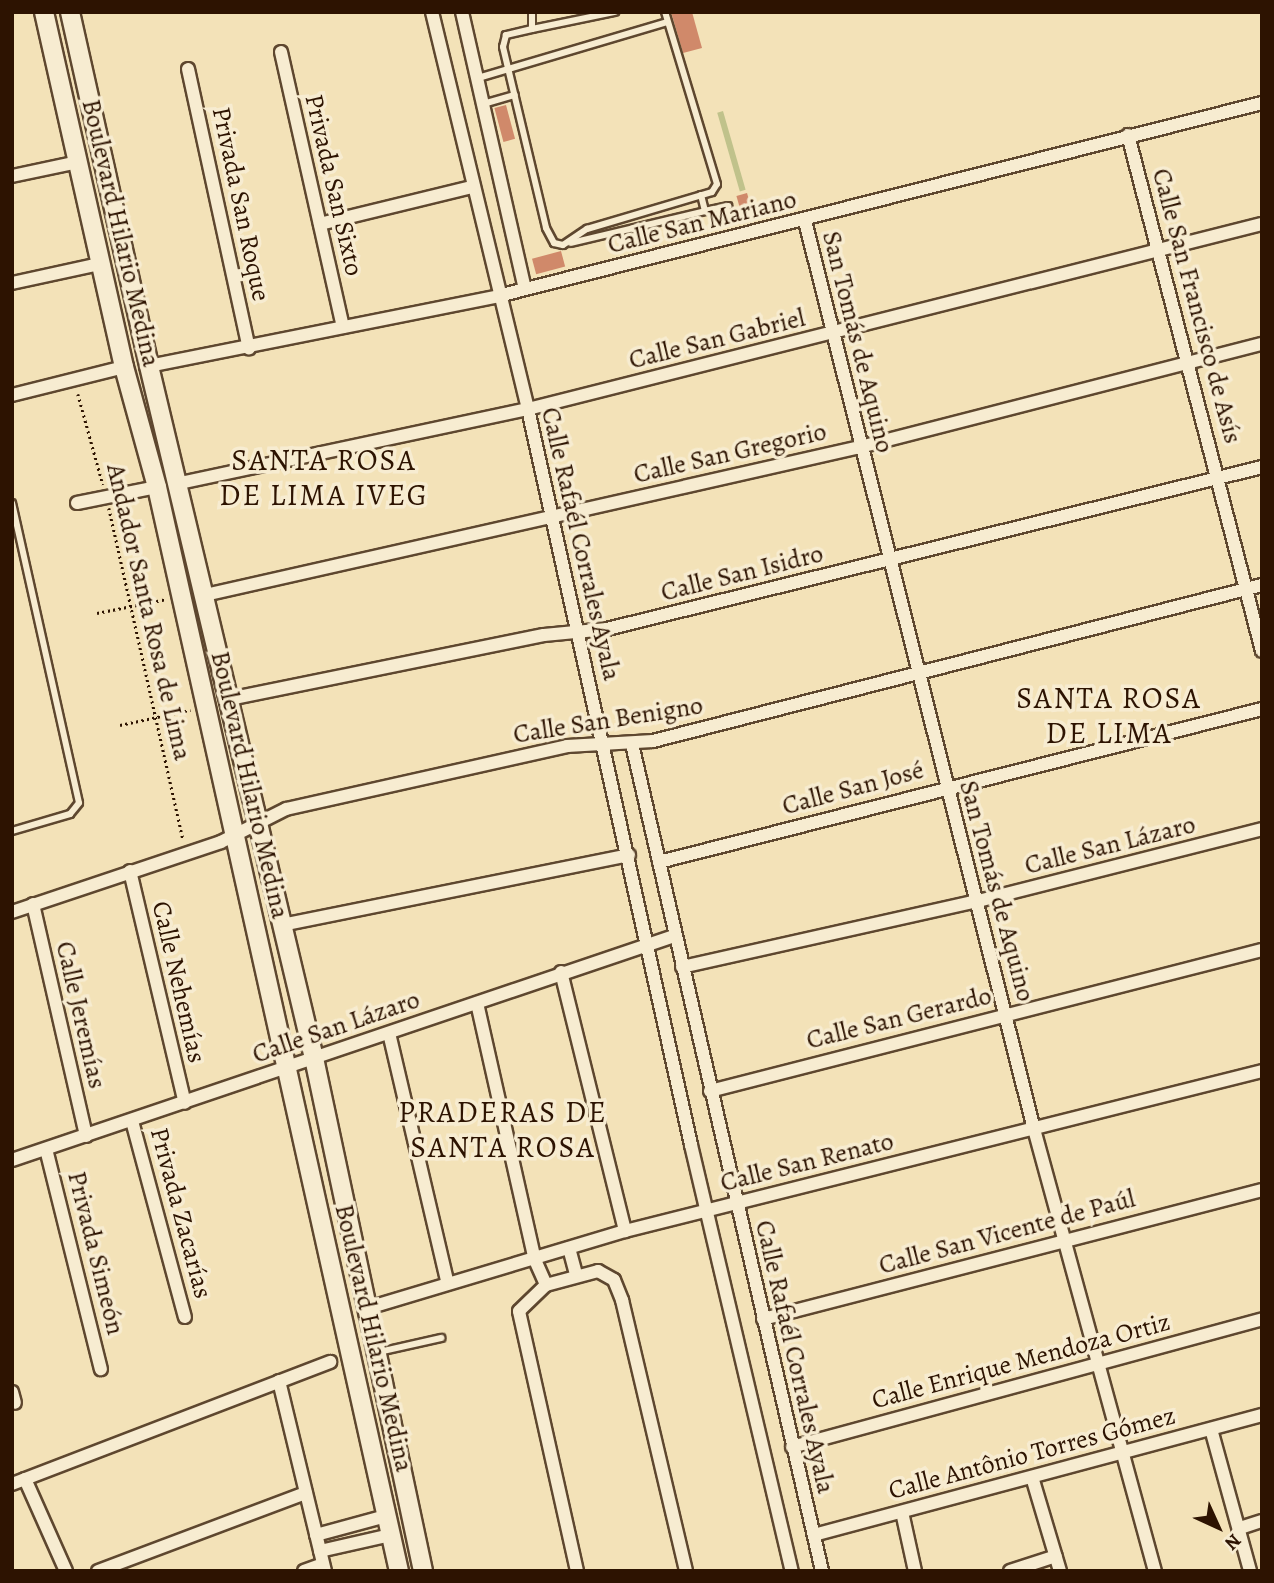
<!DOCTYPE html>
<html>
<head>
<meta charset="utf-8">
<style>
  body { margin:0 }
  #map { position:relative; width:1274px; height:1583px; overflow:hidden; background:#f3e2b8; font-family:Alegreya,serif }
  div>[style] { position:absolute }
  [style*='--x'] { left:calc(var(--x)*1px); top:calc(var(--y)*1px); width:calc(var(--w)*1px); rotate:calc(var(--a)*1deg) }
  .green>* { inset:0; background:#c0c28b; transform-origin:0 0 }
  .building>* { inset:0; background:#d0896a; transform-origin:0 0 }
  .path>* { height:2.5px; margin-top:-1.25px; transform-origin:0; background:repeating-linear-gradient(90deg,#2d1301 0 2px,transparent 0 5.5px) }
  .roads { filter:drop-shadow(2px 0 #5e472f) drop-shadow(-2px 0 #5e472f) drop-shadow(0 2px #5e472f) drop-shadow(0 -2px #5e472f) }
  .service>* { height:6px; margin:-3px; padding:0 3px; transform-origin:3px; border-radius:3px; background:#f7ecd1 }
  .minor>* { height:12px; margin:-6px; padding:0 6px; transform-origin:6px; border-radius:6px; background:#f7ecd1 }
  .secondary>* { height:18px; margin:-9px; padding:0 9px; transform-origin:9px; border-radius:9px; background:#f7ecd1 }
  span { translate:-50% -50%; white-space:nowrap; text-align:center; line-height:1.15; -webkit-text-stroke:7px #f7ecd1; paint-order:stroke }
  .street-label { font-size:26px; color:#2d1301 }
  .quarter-label { font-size:30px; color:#2d1301; letter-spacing:2px }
  .frame { position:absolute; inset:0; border:14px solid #2d1301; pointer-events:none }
  .north { position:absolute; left:1183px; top:1492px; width:70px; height:70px; -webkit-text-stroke:5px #f7ecd1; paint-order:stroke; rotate:135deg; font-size:19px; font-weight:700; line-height:28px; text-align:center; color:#2d1301 }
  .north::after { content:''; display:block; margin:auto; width:24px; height:32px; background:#2d1301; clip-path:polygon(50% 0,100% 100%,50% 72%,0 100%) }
</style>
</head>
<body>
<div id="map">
  <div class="green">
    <div style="left:723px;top:111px;width:82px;height:6px;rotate:74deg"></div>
  </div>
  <div class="building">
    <div style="clip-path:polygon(671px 12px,692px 12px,702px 48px,683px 53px)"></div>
    <div style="left:506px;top:105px;width:35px;height:12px;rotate:75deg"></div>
    <div style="left:747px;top:193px;width:22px;height:11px;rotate:74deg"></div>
    <div style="left:561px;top:251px;width:16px;height:30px;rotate:75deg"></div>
  </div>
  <div class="path">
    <div style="--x:78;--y:394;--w:94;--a:74.6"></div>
    <div style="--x:109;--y:508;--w:340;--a:77.4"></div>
    <div style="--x:97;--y:613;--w:71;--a:-11.3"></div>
    <div style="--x:120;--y:725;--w:72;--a:-12.1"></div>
  </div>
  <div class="roads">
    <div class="service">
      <div style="--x:532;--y:12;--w:17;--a:90"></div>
      <div style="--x:532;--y:29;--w:85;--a:-11.6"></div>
      <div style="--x:532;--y:29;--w:27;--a:167"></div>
      <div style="--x:506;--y:35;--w:12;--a:104"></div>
      <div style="--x:503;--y:47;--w:186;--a:76.6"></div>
      <div style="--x:546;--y:228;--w:17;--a:62"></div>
      <div style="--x:554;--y:243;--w:9;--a:13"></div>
      <div style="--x:563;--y:245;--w:29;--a:-34"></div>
      <div style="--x:587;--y:229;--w:130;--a:-16.5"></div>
      <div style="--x:712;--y:192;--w:9;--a:-58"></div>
      <div style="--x:717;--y:184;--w:180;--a:-106.8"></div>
      <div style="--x:478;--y:78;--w:197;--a:-16.5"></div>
      <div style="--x:483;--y:104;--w:33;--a:-16"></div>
      <div style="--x:701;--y:195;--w:16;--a:76"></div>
      <div style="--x:705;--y:211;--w:24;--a:-12"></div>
      <div style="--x:571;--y:243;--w:138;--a:-13.4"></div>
      <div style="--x:12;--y:503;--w:307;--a:77.4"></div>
      <div style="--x:79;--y:803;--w:14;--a:129"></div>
      <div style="--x:70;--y:814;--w:60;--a:163.7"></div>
      <div style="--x:379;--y:1352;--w:64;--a:-12.7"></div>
    </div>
    <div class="minor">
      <div style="--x:432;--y:12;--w:408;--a:76.4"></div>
      <div style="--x:528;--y:409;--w:754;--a:77.51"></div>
      <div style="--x:691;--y:1145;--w:438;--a:76.7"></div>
      <div style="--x:462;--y:12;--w:284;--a:77.2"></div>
      <div style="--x:281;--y:52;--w:282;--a:77.3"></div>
      <div style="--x:188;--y:69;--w:286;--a:77.7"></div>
      <div style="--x:1128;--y:135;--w:533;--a:75.44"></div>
      <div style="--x:12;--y:176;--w:67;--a:-12"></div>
      <div style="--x:805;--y:221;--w:936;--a:75.85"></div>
      <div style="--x:1034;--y:1129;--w:458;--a:74.7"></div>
      <div style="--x:320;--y:224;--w:156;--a:-13.7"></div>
      <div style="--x:12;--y:283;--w:90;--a:-12.2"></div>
      <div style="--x:149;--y:366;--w:356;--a:-11.3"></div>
      <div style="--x:498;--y:296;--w:788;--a:-14.18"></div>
      <div style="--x:12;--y:395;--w:115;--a:-14"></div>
      <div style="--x:180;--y:483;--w:356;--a:-12"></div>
      <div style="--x:528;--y:409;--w:757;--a:-14.15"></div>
      <div style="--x:77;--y:503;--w:82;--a:-11.3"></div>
      <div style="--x:205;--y:595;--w:672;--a:-12.73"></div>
      <div style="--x:860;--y:447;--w:415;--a:-14.4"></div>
      <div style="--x:229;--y:699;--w:321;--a:-11.5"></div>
      <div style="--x:544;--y:635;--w:63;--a:-5.4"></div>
      <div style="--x:607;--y:629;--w:675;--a:-13.89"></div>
      <div style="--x:632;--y:744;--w:849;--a:77.06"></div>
      <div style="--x:659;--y:862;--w:622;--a:-14.24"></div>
      <div style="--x:130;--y:871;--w:238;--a:76.7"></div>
      <div style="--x:33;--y:904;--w:238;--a:77.1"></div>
      <div style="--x:12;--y:912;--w:220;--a:-18.5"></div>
      <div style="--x:221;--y:842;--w:73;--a:-26.9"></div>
      <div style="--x:286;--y:809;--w:288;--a:-12.6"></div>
      <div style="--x:567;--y:746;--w:86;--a:-3.3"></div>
      <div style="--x:653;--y:741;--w:629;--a:-14.37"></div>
      <div style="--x:282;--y:925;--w:354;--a:-11.4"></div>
      <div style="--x:682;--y:967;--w:303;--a:-12.6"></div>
      <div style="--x:978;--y:901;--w:293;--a:-14.2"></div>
      <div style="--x:561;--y:972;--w:267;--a:76.1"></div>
      <div style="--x:477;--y:1003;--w:263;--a:77.3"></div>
      <div style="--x:535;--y:1260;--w:27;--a:66"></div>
      <div style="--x:389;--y:1033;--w:255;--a:76.8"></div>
      <div style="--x:710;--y:1091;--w:570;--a:-14.33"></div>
      <div style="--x:132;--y:1121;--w:203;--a:74.9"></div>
      <div style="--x:46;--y:1149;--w:227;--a:76"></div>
      <div style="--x:12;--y:1160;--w:699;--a:-18.69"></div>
      <div style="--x:569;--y:1248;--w:27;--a:75"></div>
      <div style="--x:368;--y:1308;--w:268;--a:-16.7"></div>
      <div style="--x:625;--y:1231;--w:657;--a:-14.1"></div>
      <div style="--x:763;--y:1319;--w:515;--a:-14.49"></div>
      <div style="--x:279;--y:1381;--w:195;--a:76.4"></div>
      <div style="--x:12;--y:1392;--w:11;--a:75"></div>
      <div style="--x:1211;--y:1429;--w:147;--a:74.6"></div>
      <div style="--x:792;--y:1447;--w:487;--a:-15.2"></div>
      <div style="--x:1032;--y:1477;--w:98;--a:73.4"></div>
      <div style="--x:25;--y:1479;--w:101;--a:66"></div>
      <div style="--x:12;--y:1484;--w:341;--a:-21"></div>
      <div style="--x:902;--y:1512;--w:60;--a:77.6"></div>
      <div style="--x:1240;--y:1528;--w:23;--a:-18"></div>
      <div style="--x:316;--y:1535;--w:73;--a:-15.2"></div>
      <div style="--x:814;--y:1535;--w:464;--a:-15"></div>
      <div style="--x:320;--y:1551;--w:73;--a:-12.7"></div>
      <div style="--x:98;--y:1571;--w:222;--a:-20.6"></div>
      <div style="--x:304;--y:1571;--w:20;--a:-20"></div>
      <div style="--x:577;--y:1571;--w:266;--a:-102.6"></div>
      <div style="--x:519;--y:1311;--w:37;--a:-44"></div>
      <div style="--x:546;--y:1285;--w:54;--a:-15.1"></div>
      <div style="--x:598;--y:1271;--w:18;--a:29"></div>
      <div style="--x:614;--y:1280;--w:22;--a:68"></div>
      <div style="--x:622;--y:1300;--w:278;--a:76.7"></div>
      <div style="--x:1010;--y:1571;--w:48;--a:-18.1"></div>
    </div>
    <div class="secondary">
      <div style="--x:44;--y:12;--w:364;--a:77.3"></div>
      <div style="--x:124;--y:367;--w:124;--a:74.6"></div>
      <div style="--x:157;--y:487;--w:1111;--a:77.42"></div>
      <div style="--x:70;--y:12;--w:363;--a:77.4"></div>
      <div style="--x:149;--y:366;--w:711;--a:76.59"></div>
      <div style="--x:314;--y:1058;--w:524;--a:78"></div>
    </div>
  </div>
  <div class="street-label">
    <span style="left:334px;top:185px;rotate:77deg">Privada San Sixto</span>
    <span style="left:241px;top:204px;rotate:78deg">Privada San Roque</span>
    <span style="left:702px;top:222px;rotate:-14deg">Calle San Mariano</span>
    <span style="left:121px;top:233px;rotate:77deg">Boulevard Hilario Medina</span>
    <span style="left:1197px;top:306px;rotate:75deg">Calle San Francisco de Asís</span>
    <span style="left:717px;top:339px;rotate:-14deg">Calle San Gabriel</span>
    <span style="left:858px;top:342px;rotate:76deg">San Tomás de Aquino</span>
    <span style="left:730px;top:453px;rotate:-13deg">Calle San Gregorio</span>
    <span style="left:581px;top:544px;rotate:77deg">Calle Rafaél Corrales Ayala</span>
    <span style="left:742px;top:573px;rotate:-14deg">Calle San Isidro</span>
    <span style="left:149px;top:612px;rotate:77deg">Andador Santa Rosa de Lima</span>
    <span style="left:608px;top:720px;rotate:-9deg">Calle San Benigno</span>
    <span style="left:250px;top:785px;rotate:77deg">Boulevard Hilario Medina</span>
    <span style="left:853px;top:788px;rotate:-15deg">Calle San José</span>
    <span style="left:1110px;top:845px;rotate:-14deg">Calle San Lázaro</span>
    <span style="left:997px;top:891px;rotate:75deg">San Tomás de Aquino</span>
    <span style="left:179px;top:982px;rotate:77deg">Calle Nehemías</span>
    <span style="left:81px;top:1015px;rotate:77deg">Calle Jeremías</span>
    <span style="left:899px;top:1018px;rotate:-14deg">Calle San Gerardo</span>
    <span style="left:336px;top:1027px;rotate:-19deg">Calle San Lázaro</span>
    <span style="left:807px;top:1162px;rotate:-14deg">Calle San Renato</span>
    <span style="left:181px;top:1213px;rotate:75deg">Privada Zacarías</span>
    <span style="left:1007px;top:1232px;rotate:-15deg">Calle San Vicente de Paúl</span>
    <span style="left:96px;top:1253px;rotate:76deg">Privada Simeón</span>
    <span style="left:374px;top:1338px;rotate:77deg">Boulevard Hilario Medina</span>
    <span style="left:795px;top:1357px;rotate:77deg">Calle Rafaél Corrales Ayala</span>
    <span style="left:1021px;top:1361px;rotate:-15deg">Calle Enrique Mendoza Ortiz</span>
    <span style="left:1032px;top:1453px;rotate:-15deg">Calle Antônio Torres Gómez</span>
  </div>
  <div class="quarter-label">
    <span style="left:324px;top:477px">SANTA ROSA<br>DE LIMA IVEG</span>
    <span style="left:1109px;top:715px">SANTA ROSA<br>DE LIMA</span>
    <span style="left:503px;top:1129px">PRADERAS DE<br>SANTA ROSA</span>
  </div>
  <div class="frame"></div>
  <div class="north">N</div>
</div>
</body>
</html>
